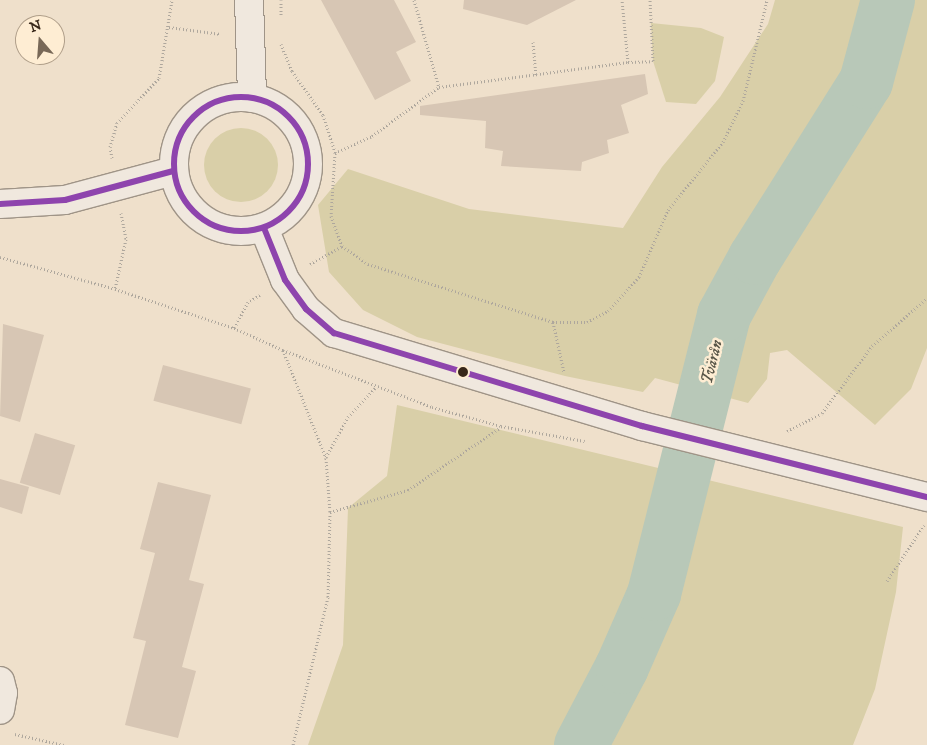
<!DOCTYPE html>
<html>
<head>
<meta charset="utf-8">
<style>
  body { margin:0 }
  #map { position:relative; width:927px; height:745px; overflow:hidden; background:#efe0cb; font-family:"IM FELL DW Pica",serif }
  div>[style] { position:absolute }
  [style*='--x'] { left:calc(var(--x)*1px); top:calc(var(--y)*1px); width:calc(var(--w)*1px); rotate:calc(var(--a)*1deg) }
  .green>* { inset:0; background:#d9cfa8 }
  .round { border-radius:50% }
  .river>* { height:54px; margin:-27px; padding:0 27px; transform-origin:27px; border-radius:27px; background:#b8c8b8 }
  .building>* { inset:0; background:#d7c6b4; transform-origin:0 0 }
  .path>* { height:3px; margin-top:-1.5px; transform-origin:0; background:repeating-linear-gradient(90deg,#aea79d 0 1px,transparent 0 3.5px) }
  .roads { filter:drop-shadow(1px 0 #9f9487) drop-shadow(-1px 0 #9f9487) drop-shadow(0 1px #9f9487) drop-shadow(0 -1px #9f9487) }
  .minor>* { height:28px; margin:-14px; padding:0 14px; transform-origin:14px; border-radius:14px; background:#f0e8de }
  .minor>.ring { margin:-14px; padding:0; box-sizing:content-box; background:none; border:28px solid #f0e8de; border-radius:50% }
  .bus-1>* { height:6px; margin:-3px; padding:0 3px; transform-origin:3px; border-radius:3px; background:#8e44ad }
  .bus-1>.ring { margin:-3px; padding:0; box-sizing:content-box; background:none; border:6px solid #8e44ad; border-radius:50% }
  .dots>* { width:14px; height:14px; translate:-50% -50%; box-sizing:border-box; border:2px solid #feedd3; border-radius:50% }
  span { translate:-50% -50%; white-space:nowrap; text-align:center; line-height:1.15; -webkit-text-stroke:5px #feedd3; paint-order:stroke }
  .water-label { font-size:16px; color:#575446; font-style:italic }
  .north { position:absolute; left:15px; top:15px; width:50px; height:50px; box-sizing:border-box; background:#feedd3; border:1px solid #af9e89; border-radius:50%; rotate:342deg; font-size:14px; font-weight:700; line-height:20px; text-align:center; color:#382719 }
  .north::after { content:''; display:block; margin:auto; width:18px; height:22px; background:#786857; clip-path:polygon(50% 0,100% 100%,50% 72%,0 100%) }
</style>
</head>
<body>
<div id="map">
  <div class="green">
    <div style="clip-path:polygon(775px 0,927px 0,927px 348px,911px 389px,875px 425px,787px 350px,770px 353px,767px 379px,748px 403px,655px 378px,643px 392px,565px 376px,417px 337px,363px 310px,329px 272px,318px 205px,348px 169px,469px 209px,623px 228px,662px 167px,720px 97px,768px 24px)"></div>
    <div style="clip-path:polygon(651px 23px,701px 28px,724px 37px,715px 81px,696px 104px,666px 102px,653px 61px)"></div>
    <div class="round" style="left:204px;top:128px;width:74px;height:74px"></div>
    <div style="clip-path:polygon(397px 405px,903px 527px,896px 592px,875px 689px,853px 745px,308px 745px,343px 645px,348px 508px,387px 476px)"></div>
  </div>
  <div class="river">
    <div style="--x:581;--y:745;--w:88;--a:-62.3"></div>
    <div style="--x:622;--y:667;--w:80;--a:-66.3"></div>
    <div style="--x:654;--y:594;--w:288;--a:-75.9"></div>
    <div style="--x:724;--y:315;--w:65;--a:-61.5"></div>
    <div style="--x:755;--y:258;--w:208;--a:-57.8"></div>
    <div style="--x:866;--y:82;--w:85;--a:-75"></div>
  </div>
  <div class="building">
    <div style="clip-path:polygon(321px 0,394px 0,416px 42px,396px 52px,411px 81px,375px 100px)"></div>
    <div style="clip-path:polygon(464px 0,576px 0,527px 25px,463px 9px)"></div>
    <div style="clip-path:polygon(645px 74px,648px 94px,621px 105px,629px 133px,607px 140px,609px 153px,582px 162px,581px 171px,501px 166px,503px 151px,485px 148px,486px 121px,420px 115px,420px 106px)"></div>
    <div style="clip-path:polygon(3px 324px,44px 335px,20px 422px,0 416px)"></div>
    <div style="left:163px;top:365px;width:91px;height:37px;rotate:15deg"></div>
    <div style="left:35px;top:433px;width:42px;height:52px;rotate:17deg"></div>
    <div style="clip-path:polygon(0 479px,29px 487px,22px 514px,0 507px)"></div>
    <div style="clip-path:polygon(158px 482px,211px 495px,189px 580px,204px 584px,182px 667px,196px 671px,178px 738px,125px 725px,146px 641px,133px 638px,155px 553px,140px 549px)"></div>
  </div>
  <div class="path">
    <div style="--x:281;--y:0;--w:17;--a:90"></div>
    <div style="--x:414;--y:0;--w:91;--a:74"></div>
    <div style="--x:169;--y:27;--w:52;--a:7.7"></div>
    <div style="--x:533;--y:42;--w:33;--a:85"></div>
    <div style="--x:281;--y:44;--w:29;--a:68"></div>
    <div style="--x:292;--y:71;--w:54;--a:54.8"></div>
    <div style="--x:323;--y:115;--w:40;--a:72"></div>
    <div style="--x:335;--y:153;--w:63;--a:93.6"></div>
    <div style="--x:331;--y:216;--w:32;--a:70"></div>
    <div style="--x:628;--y:62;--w:25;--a:-2"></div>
    <div style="--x:653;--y:61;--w:61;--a:-92.8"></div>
    <div style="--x:335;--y:153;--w:41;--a:-24.7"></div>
    <div style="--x:372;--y:136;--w:83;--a:-36.2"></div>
    <div style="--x:439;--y:87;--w:191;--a:-7.5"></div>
    <div style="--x:628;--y:62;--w:62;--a:-95.5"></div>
    <div style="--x:112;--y:158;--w:11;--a:-100"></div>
    <div style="--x:110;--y:147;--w:25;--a:-74"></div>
    <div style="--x:117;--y:123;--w:62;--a:-47"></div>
    <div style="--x:159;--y:78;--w:79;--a:-80.5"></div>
    <div style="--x:121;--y:213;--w:26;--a:79"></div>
    <div style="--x:126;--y:239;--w:51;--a:102.4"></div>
    <div style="--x:115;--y:289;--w:125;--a:18.1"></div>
    <div style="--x:0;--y:257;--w:119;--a:15.5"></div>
    <div style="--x:310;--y:264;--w:37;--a:-29"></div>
    <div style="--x:342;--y:246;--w:32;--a:35"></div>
    <div style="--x:368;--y:264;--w:194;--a:17.4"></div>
    <div style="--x:553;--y:322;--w:34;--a:0"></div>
    <div style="--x:587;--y:322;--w:24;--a:-28"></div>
    <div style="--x:608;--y:311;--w:46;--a:-47.6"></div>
    <div style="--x:639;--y:277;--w:73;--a:-66.6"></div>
    <div style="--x:668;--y:210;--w:87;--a:-51"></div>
    <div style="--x:723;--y:142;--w:46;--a:-64"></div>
    <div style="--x:743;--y:101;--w:104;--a:-76.6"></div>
    <div style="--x:260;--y:295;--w:14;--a:150"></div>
    <div style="--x:248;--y:302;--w:30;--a:118"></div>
    <div style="--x:234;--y:328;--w:54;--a:24.2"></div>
    <div style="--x:283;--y:350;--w:116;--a:68.3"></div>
    <div style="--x:326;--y:458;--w:54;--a:85.8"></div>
    <div style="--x:330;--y:512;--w:85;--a:91.3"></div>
    <div style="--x:328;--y:597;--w:152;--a:103.3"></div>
    <div style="--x:553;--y:322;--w:51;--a:77.6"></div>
    <div style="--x:283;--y:350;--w:160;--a:20.9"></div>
    <div style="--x:432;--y:407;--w:72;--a:15.4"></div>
    <div style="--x:501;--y:426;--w:85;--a:10.1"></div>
    <div style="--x:787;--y:431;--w:39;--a:-27"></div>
    <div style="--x:822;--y:413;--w:84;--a:-53.3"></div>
    <div style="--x:872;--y:346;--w:73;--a:-41.1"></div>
    <div style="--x:326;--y:457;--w:46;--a:-61.2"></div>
    <div style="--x:348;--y:417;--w:40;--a:-47"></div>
    <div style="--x:330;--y:512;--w:81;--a:-15.8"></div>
    <div style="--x:408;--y:490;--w:112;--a:-34.1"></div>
    <div style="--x:887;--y:581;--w:67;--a:-56.5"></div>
    <div style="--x:15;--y:734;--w:50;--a:12.7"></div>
  </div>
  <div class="roads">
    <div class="minor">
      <div style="--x:249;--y:0;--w:98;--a:88.2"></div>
      <div class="ring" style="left:174px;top:97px;width:106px;height:106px"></div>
      <div style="--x:0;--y:204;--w:65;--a:-3.5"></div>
      <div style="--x:65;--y:200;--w:112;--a:-15"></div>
      <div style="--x:264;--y:228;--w:56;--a:68"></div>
      <div style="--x:285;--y:280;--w:36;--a:54"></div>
      <div style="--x:306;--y:309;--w:37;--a:41"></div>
      <div style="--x:334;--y:333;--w:322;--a:16.8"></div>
      <div style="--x:642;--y:426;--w:294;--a:14"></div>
      <div style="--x:0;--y:681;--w:12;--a:76"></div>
      <div style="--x:3;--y:693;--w:17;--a:100"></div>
    </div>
  </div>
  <div class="bus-1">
    <div class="ring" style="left:174px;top:97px;width:128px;height:128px"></div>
    <div style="--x:0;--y:204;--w:65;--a:-3.5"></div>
    <div style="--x:65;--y:200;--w:112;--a:-15"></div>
    <div style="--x:264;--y:228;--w:56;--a:68"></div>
    <div style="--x:285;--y:280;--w:36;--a:54"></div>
    <div style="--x:306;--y:309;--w:37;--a:41"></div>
    <div style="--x:334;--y:333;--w:322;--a:16.8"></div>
    <div style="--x:642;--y:426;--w:294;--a:14"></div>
  </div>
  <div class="dots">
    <div style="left:463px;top:372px;background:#382719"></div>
  </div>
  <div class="water-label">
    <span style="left:712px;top:362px;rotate:-76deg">Tvärån</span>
  </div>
  <div class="north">N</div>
</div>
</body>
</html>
